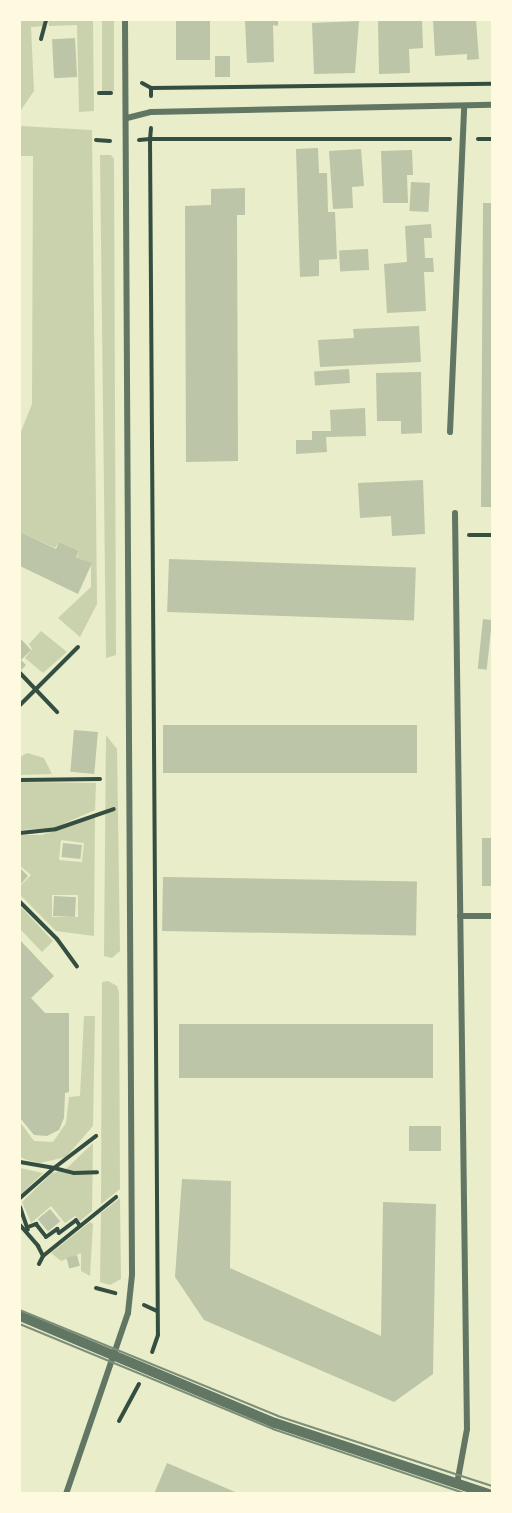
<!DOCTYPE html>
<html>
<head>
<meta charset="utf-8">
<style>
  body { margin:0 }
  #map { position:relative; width:512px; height:1513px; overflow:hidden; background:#e9edc9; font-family:Literata,serif }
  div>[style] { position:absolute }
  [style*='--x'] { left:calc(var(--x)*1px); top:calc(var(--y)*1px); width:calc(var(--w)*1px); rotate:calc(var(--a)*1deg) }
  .green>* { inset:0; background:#cad2ad; transform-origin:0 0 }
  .building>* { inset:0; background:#bcc5a7; transform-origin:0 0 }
  .path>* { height:4px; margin:-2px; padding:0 2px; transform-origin:2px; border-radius:2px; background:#344e41 }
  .minor>* { height:6px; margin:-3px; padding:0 3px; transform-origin:3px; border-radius:3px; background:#617663 }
  .tertiary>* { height:10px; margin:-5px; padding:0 5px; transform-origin:5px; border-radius:5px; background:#617663 }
  .tram>* { height:1.5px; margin:-0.75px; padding:0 0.75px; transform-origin:0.75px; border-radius:0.75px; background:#7c8e77 }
  span { translate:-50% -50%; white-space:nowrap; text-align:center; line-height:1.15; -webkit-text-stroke:4.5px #fefae0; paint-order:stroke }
  .frame { position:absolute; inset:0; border:21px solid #fefae0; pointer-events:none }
</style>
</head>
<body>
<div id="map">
  <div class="green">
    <div style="clip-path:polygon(20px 20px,45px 20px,45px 26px,31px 27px,34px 91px,21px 110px)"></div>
    <div style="clip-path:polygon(48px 20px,93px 20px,94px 111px,79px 112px,77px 25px,49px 26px)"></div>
    <div style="left:102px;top:20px;width:12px;height:71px"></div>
    <div style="clip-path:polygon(20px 126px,92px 130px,97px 604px,80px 637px,58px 618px,91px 587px,91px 563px,77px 557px,79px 551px,59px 542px,55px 548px,20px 532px,20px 434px,32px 404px,33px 156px,20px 156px)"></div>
    <div style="clip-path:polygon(100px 155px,111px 155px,114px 159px,116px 655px,106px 658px)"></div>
    <div style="clip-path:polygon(41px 631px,67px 652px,43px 673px,25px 658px,32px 649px,29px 644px)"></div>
    <div style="clip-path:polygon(106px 735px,117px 749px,120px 951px,112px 958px,104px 956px)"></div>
    <div style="clip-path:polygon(27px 753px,44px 758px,52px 774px,20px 775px,20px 757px)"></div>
    <div style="clip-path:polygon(20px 782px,96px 783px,95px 810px,54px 828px,20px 830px)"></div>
    <div style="clip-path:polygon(evenodd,95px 816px,94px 936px,56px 931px,20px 895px,20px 886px,31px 875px,20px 866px,20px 835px,42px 835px,95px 816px,61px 840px,84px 843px,82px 862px,59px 860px,61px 840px,95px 816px,52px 895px,78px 895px,78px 917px,52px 917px,52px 895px)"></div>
    <div style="clip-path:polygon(20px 906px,53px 941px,42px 952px,20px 929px)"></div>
    <div style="clip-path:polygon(108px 981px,117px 986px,119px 993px,120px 1189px,101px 1204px,102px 982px)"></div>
    <div style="clip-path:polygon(84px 1016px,95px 1016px,93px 1126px,66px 1157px,40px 1163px,27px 1160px,20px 1157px,20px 1122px,34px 1141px,53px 1142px,66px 1123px,69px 1097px,80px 1096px)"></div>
    <div style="clip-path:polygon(93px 1143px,92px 1211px,80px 1221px,75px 1216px,65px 1223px,51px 1206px,31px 1223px,22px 1202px,52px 1173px,65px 1170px)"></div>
    <div style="clip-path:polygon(20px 1168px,43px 1173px,20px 1195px)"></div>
    <div style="clip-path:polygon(120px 1198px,121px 1279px,110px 1285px,100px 1282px,101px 1213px)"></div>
    <div style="clip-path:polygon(90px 1222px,93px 1224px,90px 1276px,81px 1271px,81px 1253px,61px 1261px,51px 1253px)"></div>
  </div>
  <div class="building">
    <div style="left:176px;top:20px;width:34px;height:40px"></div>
    <div style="clip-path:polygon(245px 20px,278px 20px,278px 26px,273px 25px,274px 62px,247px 63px)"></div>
    <div style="clip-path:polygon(378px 20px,422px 20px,423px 48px,409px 49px,410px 73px,379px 74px)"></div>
    <div style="clip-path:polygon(433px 20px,476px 20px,479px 59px,467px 60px,467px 54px,435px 56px)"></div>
    <div style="clip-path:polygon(359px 21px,355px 73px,314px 74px,312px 23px)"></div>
    <div style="left:75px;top:38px;width:39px;height:23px;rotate:87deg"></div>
    <div style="left:215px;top:56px;width:15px;height:21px"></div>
    <div style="clip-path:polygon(318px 148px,319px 173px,327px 173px,328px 212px,335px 212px,337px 259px,319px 260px,319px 276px,300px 277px,296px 149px)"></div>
    <div style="clip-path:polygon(361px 149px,364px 186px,352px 187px,353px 208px,333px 209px,329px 151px)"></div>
    <div style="clip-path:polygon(412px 150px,413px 175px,407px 175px,408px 203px,383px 203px,381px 151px)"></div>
    <div style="left:411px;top:182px;width:19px;height:29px;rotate:3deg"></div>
    <div style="clip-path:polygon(245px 188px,245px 215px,237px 215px,238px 461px,186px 462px,185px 206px,211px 205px,211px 189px)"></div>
    <div style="clip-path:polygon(483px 203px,492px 203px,492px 507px,481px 507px)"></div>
    <div style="clip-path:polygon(431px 224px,432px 238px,424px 238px,425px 258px,433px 258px,434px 272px,424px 272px,426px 311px,387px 313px,384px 264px,407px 262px,405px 226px)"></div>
    <div style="left:368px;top:249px;width:21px;height:29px;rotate:87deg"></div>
    <div style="clip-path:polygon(419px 326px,421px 362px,320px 367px,318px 340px,354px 338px,353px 329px)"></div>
    <div style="left:349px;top:369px;width:14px;height:35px;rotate:86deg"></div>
    <div style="clip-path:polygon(421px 372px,422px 433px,401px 434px,401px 421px,377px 421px,376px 373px)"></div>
    <div style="clip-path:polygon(365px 408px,366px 436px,326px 437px,327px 452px,296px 454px,296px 440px,312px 440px,312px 431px,331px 431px,330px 410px)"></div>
    <div style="clip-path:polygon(423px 480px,425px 534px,392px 536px,391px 516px,360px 518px,358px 483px)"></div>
    <div style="clip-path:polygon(20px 532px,56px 549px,59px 542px,79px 551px,76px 557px,92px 563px,78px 594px,20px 566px)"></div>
    <div style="left:169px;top:559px;width:247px;height:53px;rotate:2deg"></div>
    <div style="left:483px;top:619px;width:9px;height:50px;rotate:6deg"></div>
    <div style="clip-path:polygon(20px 638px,31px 650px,21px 660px,26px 665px,20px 671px)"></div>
    <div style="left:417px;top:725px;width:48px;height:254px;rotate:90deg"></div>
    <div style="left:74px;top:730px;width:24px;height:42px;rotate:5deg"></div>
    <div style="left:482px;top:838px;width:10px;height:48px"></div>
    <div style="left:63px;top:843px;width:19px;height:14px;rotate:6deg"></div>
    <div style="clip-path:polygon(20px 868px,28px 876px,20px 885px)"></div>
    <div style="left:163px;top:877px;width:254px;height:54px;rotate:1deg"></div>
    <div style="left:54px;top:896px;width:22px;height:20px;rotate:3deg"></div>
    <div style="clip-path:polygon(20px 940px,54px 976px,31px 998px,45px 1013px,69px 1013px,69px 1092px,65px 1093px,64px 1118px,59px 1130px,47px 1136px,34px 1135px,20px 1118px)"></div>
    <div style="left:179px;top:1024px;width:254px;height:54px"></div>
    <div style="left:409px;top:1126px;width:32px;height:25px"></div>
    <div style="clip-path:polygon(182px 1179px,231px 1181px,230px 1268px,381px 1336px,383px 1202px,436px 1204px,433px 1374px,394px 1402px,204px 1320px,175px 1277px)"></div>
    <div style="left:50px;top:1209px;width:16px;height:16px;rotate:50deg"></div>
    <div style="left:77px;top:1255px;width:11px;height:11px;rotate:75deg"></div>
    <div style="clip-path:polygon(167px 1463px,240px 1494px,154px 1494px)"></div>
  </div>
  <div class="path">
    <div style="--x:41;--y:39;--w:20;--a:-75"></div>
    <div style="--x:142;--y:83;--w:10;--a:29"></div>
    <div style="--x:151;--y:88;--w:8;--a:90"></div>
    <div style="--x:151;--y:88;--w:341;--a:-0.7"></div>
    <div style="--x:99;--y:93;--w:12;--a:0"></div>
    <div style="--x:151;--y:128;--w:11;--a:95"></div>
    <div style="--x:150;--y:139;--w:300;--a:0"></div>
    <div style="--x:478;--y:139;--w:14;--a:0"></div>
    <div style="--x:96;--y:140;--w:14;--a:4"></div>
    <div style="--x:139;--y:140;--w:11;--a:-5"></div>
    <div style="--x:150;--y:139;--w:1196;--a:89.62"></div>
    <div style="--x:158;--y:1335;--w:18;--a:109"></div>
    <div style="--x:469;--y:535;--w:23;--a:0"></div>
    <div style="--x:20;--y:673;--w:54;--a:46.5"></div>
    <div style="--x:20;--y:705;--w:82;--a:-45"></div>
    <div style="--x:20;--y:780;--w:80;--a:-0.7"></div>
    <div style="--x:20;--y:833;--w:36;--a:-6"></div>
    <div style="--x:56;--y:829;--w:61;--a:-19"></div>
    <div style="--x:20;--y:902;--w:52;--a:45"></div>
    <div style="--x:57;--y:939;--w:34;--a:54"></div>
    <div style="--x:20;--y:1162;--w:35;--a:10"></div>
    <div style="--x:54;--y:1168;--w:53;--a:-37.3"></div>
    <div style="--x:20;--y:1198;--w:45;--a:-41.4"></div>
    <div style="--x:54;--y:1168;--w:21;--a:14"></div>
    <div style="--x:74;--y:1173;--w:23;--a:-2"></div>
    <div style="--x:20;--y:1207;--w:24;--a:71"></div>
    <div style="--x:20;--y:1225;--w:28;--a:49"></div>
    <div style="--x:38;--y:1246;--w:11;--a:63"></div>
    <div style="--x:43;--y:1256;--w:9;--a:117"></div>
    <div style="--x:28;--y:1227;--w:9;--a:-21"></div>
    <div style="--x:36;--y:1224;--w:16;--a:52"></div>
    <div style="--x:46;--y:1237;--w:14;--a:-36"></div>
    <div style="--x:57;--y:1229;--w:4;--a:63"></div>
    <div style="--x:59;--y:1233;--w:21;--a:-37"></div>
    <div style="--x:76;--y:1220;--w:7;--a:56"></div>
    <div style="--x:43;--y:1256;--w:94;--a:-38.9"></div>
    <div style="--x:96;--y:1288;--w:20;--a:15"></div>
    <div style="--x:144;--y:1305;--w:14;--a:25"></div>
    <div style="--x:119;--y:1421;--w:42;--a:-61.6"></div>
  </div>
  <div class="minor">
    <div style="--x:127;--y:118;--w:25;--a:-14"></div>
    <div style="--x:151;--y:112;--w:341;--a:-1.2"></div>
    <div style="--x:450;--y:432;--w:326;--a:-87.5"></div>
    <div style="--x:455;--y:513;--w:916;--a:89.25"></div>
    <div style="--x:467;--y:1429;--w:56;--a:100.3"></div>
    <div style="--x:460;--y:916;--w:32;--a:0"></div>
    <div style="--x:66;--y:1494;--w:191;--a:-71.1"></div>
    <div style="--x:128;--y:1313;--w:39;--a:-84"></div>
    <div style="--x:132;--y:1274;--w:1254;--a:-90.32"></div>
  </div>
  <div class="tertiary">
    <div style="--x:20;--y:1316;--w:277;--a:22.8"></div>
    <div style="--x:275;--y:1423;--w:225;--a:18.4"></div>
  </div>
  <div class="tram">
    <div style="--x:20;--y:1310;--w:279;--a:22.3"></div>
    <div style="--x:278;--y:1416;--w:225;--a:18.1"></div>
    <div style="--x:20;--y:1324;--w:274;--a:22.5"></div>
    <div style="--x:273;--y:1429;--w:205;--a:18.5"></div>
  </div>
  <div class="frame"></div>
</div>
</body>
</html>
